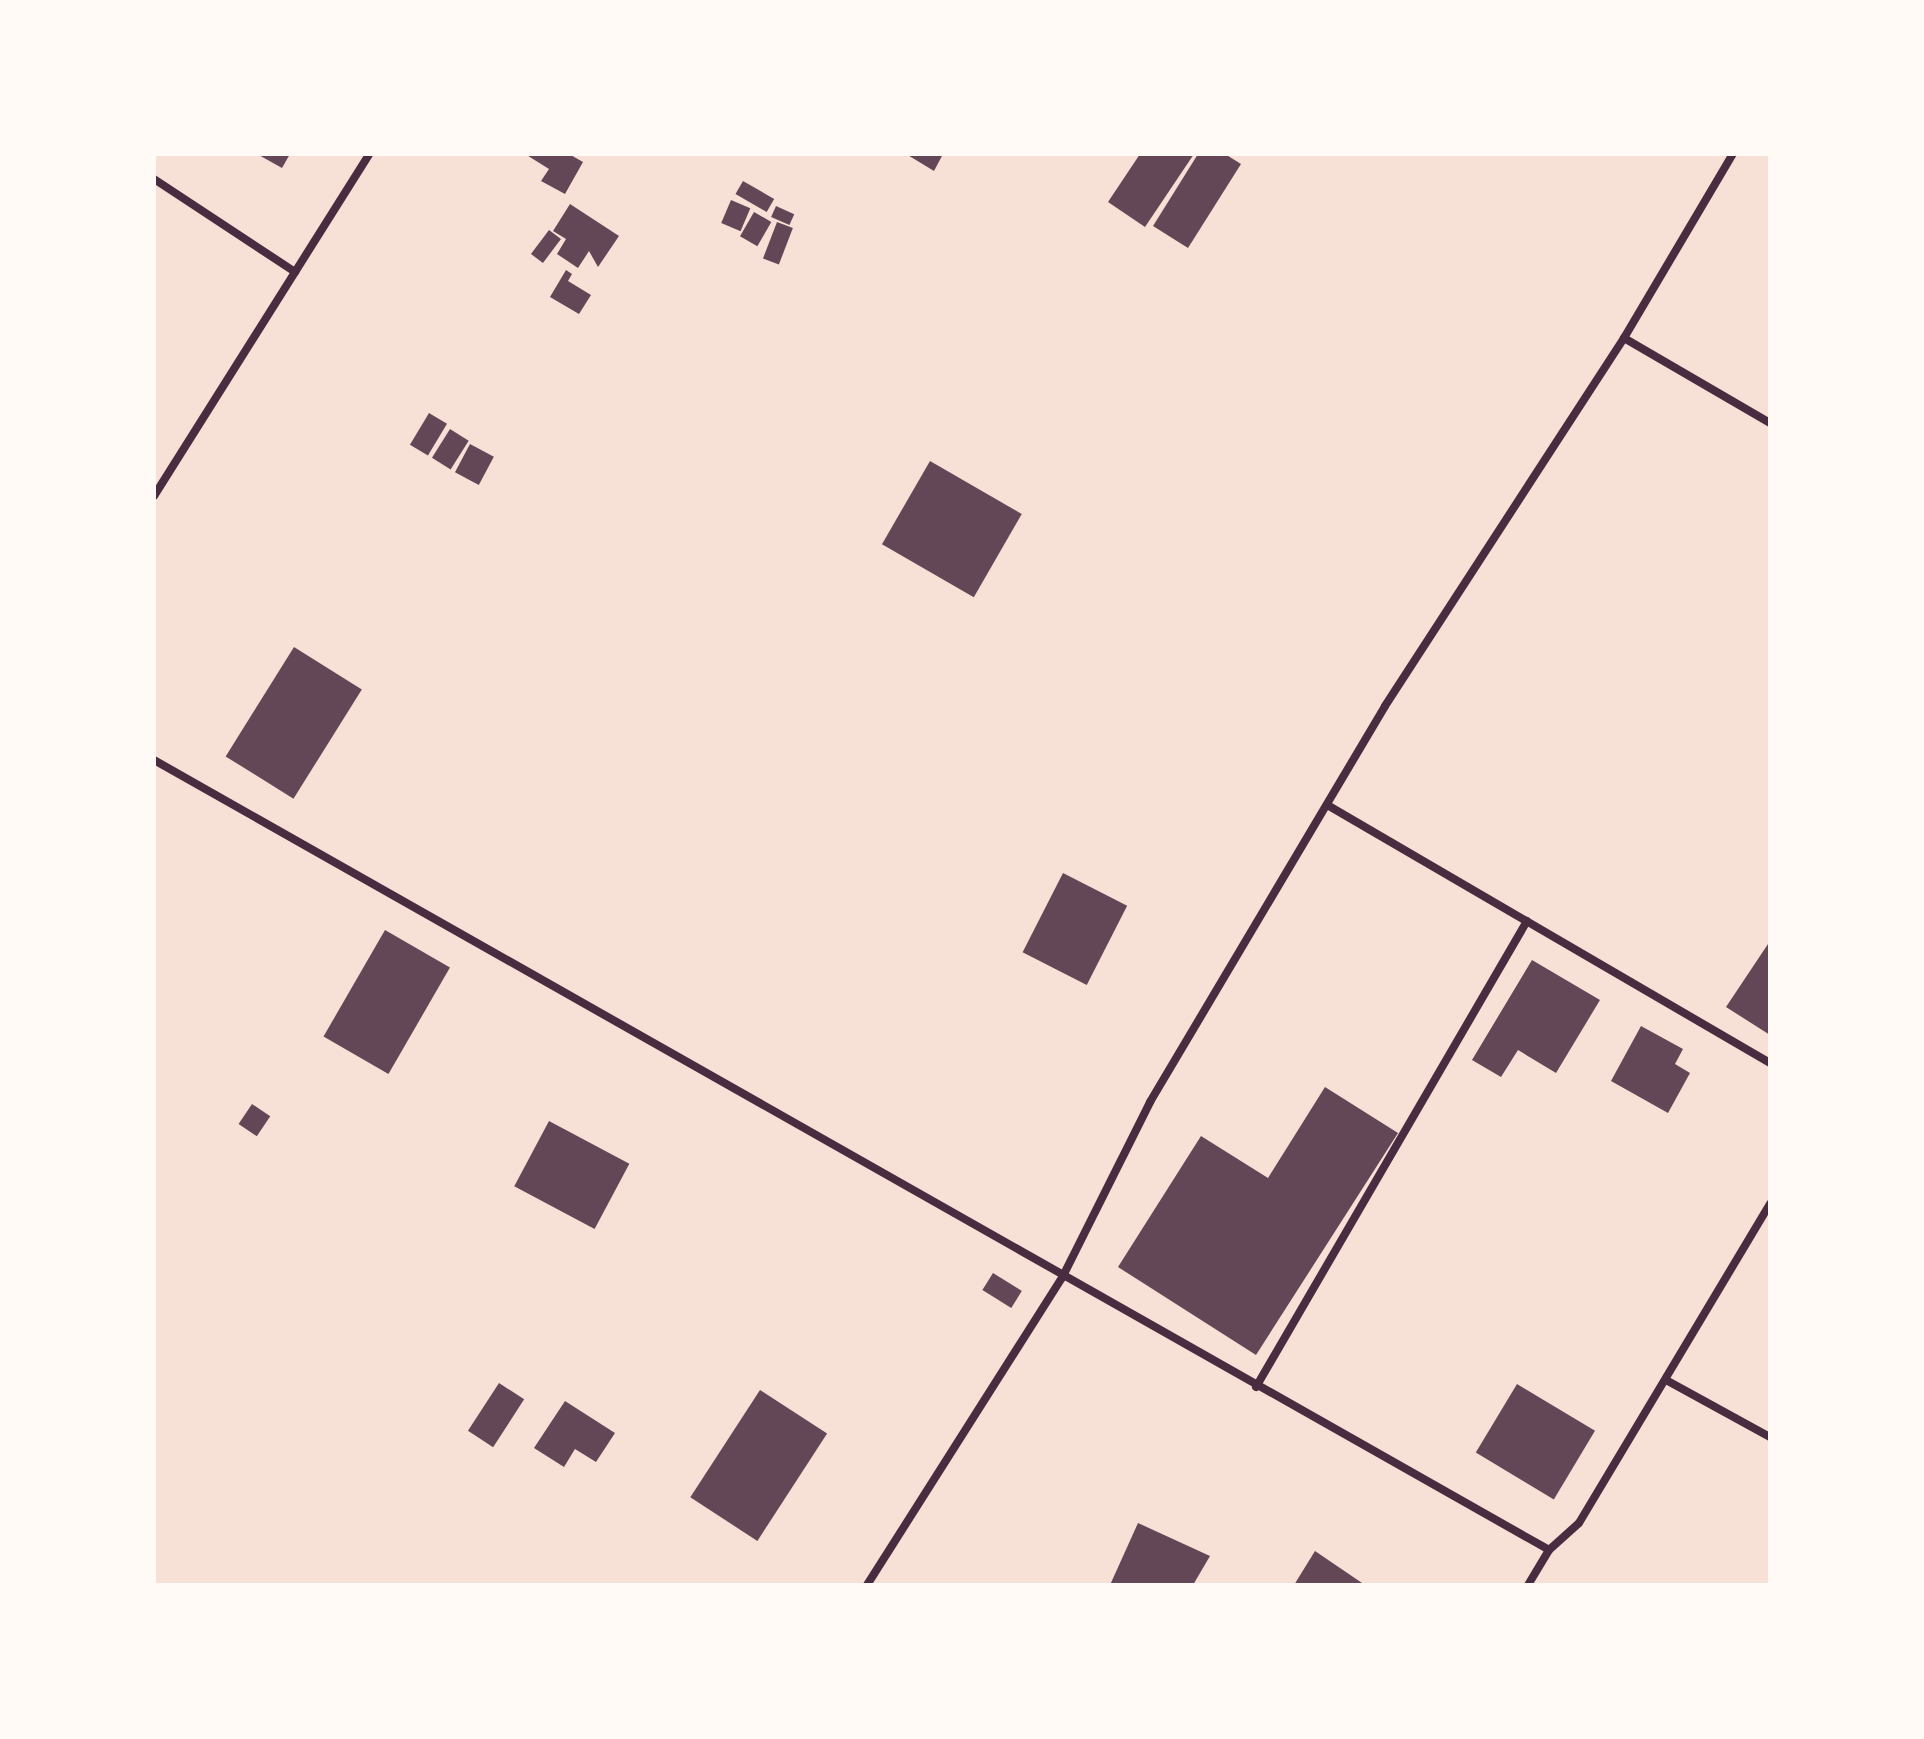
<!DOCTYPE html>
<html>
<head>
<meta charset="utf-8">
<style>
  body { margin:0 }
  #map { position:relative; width:1924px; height:1739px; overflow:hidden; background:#f7e1d7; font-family:"Fira Sans",sans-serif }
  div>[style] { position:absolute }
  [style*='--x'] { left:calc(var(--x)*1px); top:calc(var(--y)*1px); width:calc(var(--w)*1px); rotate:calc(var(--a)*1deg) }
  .building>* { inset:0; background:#644757; transform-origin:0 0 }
  .minor>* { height:8px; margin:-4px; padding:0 4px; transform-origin:4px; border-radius:4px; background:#4a2c40 }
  span { translate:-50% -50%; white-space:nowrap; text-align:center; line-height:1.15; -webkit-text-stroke:6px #fffaf5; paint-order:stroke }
  .frame { position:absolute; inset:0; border:156px solid #fffaf5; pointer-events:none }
</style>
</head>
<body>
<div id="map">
  <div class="building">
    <div style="clip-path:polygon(257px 154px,290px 154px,282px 168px)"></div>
    <div style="clip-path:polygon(525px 154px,569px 154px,583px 162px,565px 194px,541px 181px,549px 169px)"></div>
    <div style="clip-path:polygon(906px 154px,943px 154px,934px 171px)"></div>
    <div style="clip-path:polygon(1140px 154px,1194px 154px,1145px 227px,1108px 202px)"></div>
    <div style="clip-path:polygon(1198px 154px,1225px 154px,1241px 164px,1188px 248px,1153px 226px)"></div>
    <div style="left:743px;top:181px;width:36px;height:15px;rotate:30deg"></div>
    <div style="left:731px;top:200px;width:21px;height:25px;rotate:23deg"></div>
    <div style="clip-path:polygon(570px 204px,619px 236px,598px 267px,589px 251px,578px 268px,557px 254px,566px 239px,553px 231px)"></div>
    <div style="left:776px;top:206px;width:20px;height:12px;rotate:24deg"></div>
    <div style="left:754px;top:212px;width:20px;height:28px;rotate:30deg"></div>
    <div style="left:777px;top:222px;width:17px;height:39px;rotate:21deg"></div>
    <div style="left:549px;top:230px;width:15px;height:30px;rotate:37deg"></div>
    <div style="clip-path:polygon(566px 270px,572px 274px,568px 281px,591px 295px,579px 314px,550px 297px)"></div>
    <div style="left:429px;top:413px;width:21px;height:37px;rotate:31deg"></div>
    <div style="left:450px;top:429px;width:22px;height:34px;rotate:32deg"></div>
    <div style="left:470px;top:444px;width:27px;height:32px;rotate:28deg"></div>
    <div style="left:930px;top:461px;width:106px;height:96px;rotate:30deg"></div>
    <div style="left:294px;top:647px;width:80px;height:129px;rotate:32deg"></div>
    <div style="left:1063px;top:873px;width:72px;height:89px;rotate:27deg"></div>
    <div style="left:385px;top:930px;width:75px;height:123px;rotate:30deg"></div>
    <div style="clip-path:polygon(1770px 941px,1770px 1035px,1726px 1007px)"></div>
    <div style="clip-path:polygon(1532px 960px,1600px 1000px,1556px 1073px,1518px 1050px,1501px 1077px,1472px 1060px)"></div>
    <div style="clip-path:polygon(1641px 1026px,1683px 1049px,1675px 1064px,1690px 1073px,1668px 1113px,1611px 1081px)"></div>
    <div style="clip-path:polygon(1325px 1087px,1398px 1133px,1256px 1355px,1118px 1267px,1201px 1136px,1268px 1178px)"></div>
    <div style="left:252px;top:1104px;width:22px;height:24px;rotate:34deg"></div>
    <div style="left:549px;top:1121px;width:91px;height:74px;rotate:28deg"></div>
    <div style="left:993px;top:1273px;width:34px;height:20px;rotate:32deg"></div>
    <div style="left:499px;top:1383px;width:30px;height:57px;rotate:33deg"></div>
    <div style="left:1517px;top:1384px;width:91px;height:80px;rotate:31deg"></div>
    <div style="left:760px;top:1390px;width:80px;height:128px;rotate:33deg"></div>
    <div style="clip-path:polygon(565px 1401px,615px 1433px,596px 1462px,575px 1449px,564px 1467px,534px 1448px)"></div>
    <div style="clip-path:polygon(1138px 1523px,1210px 1556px,1193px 1585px,1110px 1585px)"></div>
    <div style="clip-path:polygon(1315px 1551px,1365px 1585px,1294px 1585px)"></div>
  </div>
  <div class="minor">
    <div style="--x:154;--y:179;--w:169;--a:33.4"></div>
    <div style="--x:1624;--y:338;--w:169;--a:30.2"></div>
    <div style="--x:154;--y:496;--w:404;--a:-57.8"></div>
    <div style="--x:154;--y:760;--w:1603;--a:29.52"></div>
    <div style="--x:1549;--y:1550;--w:40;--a:-42"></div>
    <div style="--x:1579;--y:1523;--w:372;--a:-59.1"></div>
    <div style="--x:1329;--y:806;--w:510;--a:30.23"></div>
    <div style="--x:1666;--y:1380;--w:119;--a:28.7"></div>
    <div style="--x:1256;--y:1387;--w:539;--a:-59.82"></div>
    <div style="--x:867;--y:1585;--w:364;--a:-57.6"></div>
    <div style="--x:1062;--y:1278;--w:197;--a:-63.4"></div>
    <div style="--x:1150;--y:1102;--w:460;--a:-59.3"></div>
    <div style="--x:1385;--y:706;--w:439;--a:-57"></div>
    <div style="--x:1624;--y:338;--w:214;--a:-59.4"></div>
    <div style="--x:1528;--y:1585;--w:41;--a:-59"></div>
  </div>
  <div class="frame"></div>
</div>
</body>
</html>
